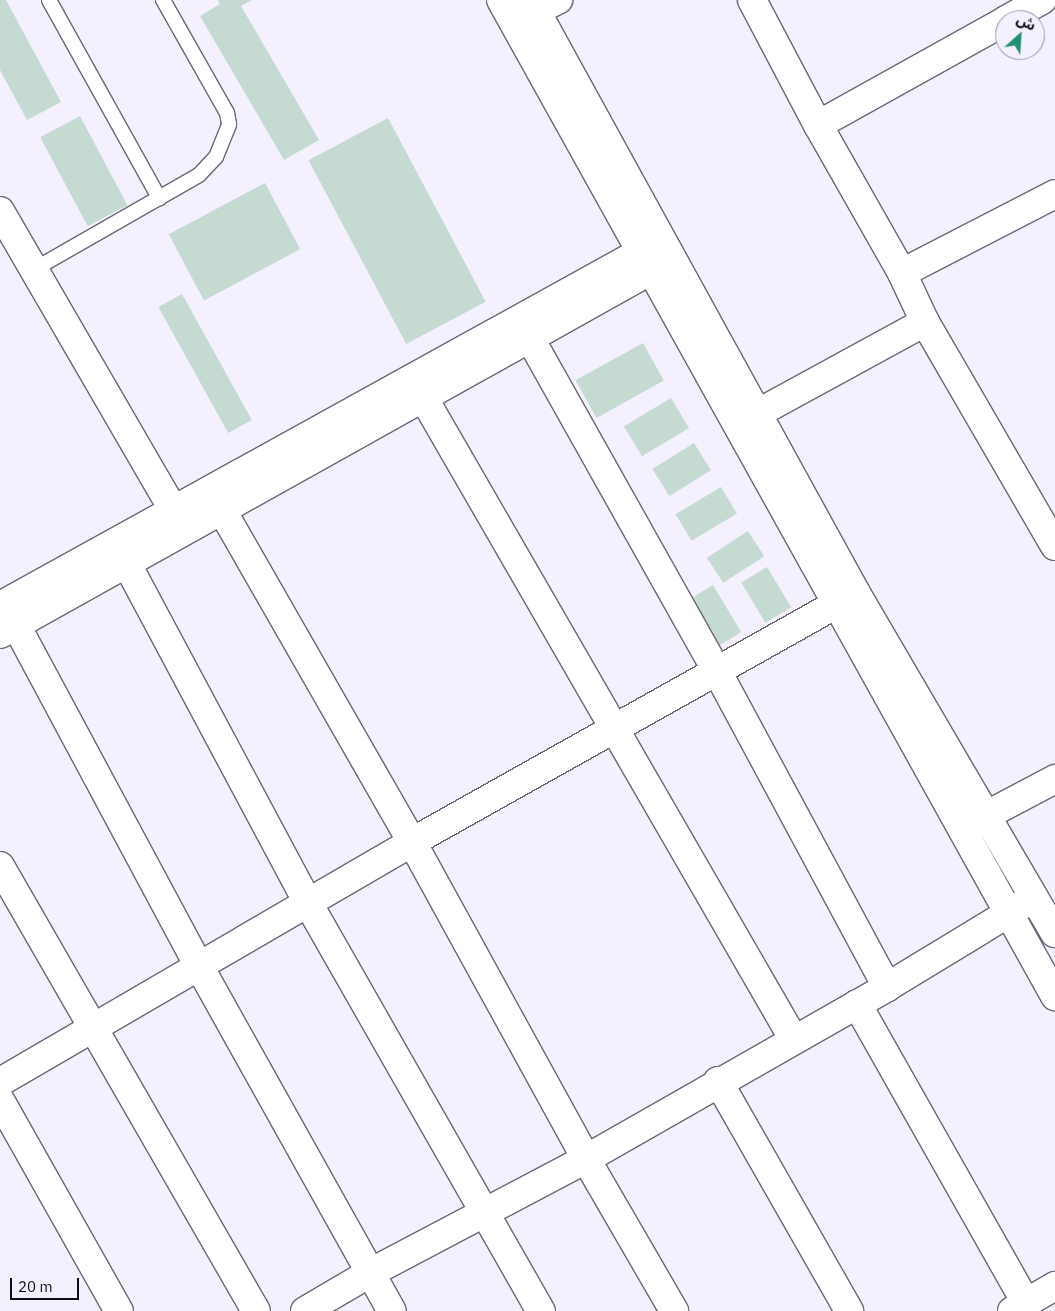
<!DOCTYPE html>
<html>
<head>
<meta charset="utf-8">
<style>
  body { margin:0 }
  #map { position:relative; width:1055px; height:1311px; overflow:hidden; background:#f5f0fe; font-family:"IBM Plex Sans","Noto Sans Arabic",sans-serif }
  div>[style] { position:absolute }
  [style*='--x'] { left:calc(var(--x)*1px); top:calc(var(--y)*1px); width:calc(var(--w)*1px); rotate:calc(var(--a)*1deg) }
  .building>* { inset:0; background:#c5dad1; transform-origin:0 0 }
  .roads { filter:drop-shadow(1px 0 #6c6676) drop-shadow(-1px 0 #6c6676) drop-shadow(0 1px #6c6676) drop-shadow(0 -1px #6c6676) }
  .lane>* { height:14px; margin:-7px; padding:0 7px; transform-origin:7px; border-radius:7px; background:#fff }
  .street>* { height:28px; margin:-14px; padding:0 14px; transform-origin:14px; border-radius:14px; background:#fff }
  .secondary>* { height:28px; margin:-14px; padding:0 14px; transform-origin:14px; border-radius:14px; background:#fff }
  span { translate:-50% -50%; white-space:nowrap; text-align:center; line-height:1.15; -webkit-text-stroke:4.5px #f5f0fe; paint-order:stroke }
  .north { position:absolute; left:995px; top:10px; width:50px; height:50px; box-sizing:border-box; background:#f5f0fe; border:1px solid #9995a0; border-radius:50%; rotate:26deg; font-size:14px; font-weight:700; line-height:20px; text-align:center; color:#0f0c12 }
  .north::after { content:''; display:block; margin:auto; width:18px; height:22px; background:#239171; clip-path:polygon(50% 0,100% 100%,50% 72%,0 100%) }
  .scale { position:absolute; left:10px; top:1278px; width:69px; height:22px; box-sizing:border-box; border:2px solid #0f0c12; border-top:0; padding-left:6px; font-size:15px; line-height:18px; white-space:nowrap; color:#0f0c12; -webkit-text-stroke:4px #f5f0fe; paint-order:stroke }
</style>
</head>
<body>
<div id="map">
  <div class="building">
    <div style="clip-path:polygon(0 0,6px 0,61px 102px,27px 120px,0 70px)"></div>
    <div style="clip-path:polygon(218px 0,252px 0,241px 6px,319px 140px,284px 160px,200px 16px,220px 4px)"></div>
    <div style="left:80px;top:116px;width:101px;height:45px;rotate:62deg"></div>
    <div style="left:388px;top:118px;width:208px;height:90px;rotate:62deg"></div>
    <div style="left:265px;top:183px;width:75px;height:109px;rotate:62deg"></div>
    <div style="left:182px;top:294px;width:144px;height:27px;rotate:61deg"></div>
    <div style="left:643px;top:343px;width:43px;height:77px;rotate:61deg"></div>
    <div style="left:671px;top:398px;width:35px;height:55px;rotate:59deg"></div>
    <div style="left:694px;top:443px;width:32px;height:49px;rotate:58deg"></div>
    <div style="left:721px;top:487px;width:31px;height:53px;rotate:59deg"></div>
    <div style="left:748px;top:531px;width:30px;height:49px;rotate:57deg"></div>
    <div style="left:767px;top:567px;width:47px;height:30px;rotate:59deg"></div>
    <div style="left:713px;top:585px;width:55px;height:28px;rotate:59deg"></div>
  </div>
  <div class="roads">
    <div class="lane">
      <div style="--x:49;--y:0;--w:227;--a:60.9"></div>
      <div style="--x:33;--y:270;--w:191;--a:-29.8"></div>
      <div style="--x:199;--y:175;--w:25;--a:-47"></div>
      <div style="--x:216;--y:157;--w:35;--a:-68"></div>
      <div style="--x:229;--y:124;--w:11;--a:-100"></div>
      <div style="--x:227;--y:113;--w:130;--a:-119.5"></div>
    </div>
    <div class="street">
      <div style="--x:752;--y:0;--w:141;--a:62.2"></div>
      <div style="--x:818;--y:125;--w:170;--a:60.4"></div>
      <div style="--x:902;--y:273;--w:54;--a:64.9"></div>
      <div style="--x:925;--y:322;--w:259;--a:59.9"></div>
      <div style="--x:536;--y:11;--w:25;--a:-27"></div>
      <div style="--x:1006;--y:20;--w:41;--a:-29.1"></div>
      <div style="--x:818;--y:125;--w:214;--a:-29.1"></div>
      <div style="--x:0;--y:211;--w:345;--a:59.9"></div>
      <div style="--x:902;--y:273;--w:172;--a:-27.3"></div>
      <div style="--x:531;--y:340;--w:382;--a:60.7"></div>
      <div style="--x:718;--y:673;--w:357;--a:61.7"></div>
      <div style="--x:423;--y:397;--w:740;--a:60.01"></div>
      <div style="--x:760;--y:412;--w:188;--a:-28.6"></div>
      <div style="--x:223;--y:512;--w:380;--a:60.2"></div>
      <div style="--x:412;--y:842;--w:362;--a:61.2"></div>
      <div style="--x:586;--y:1159;--w:176;--a:59.9"></div>
      <div style="--x:127;--y:564;--w:384;--a:61.9"></div>
      <div style="--x:308;--y:903;--w:470;--a:60.3"></div>
      <div style="--x:16;--y:625;--w:387;--a:61.8"></div>
      <div style="--x:199;--y:966;--w:395;--a:60.8"></div>
      <div style="--x:966;--y:826;--w:101;--a:-27.8"></div>
      <div style="--x:0;--y:866;--w:513;--a:60.09"></div>
      <div style="--x:857;--y:1004;--w:343;--a:60.5"></div>
      <div style="--x:718;--y:1081;--w:265;--a:60.3"></div>
      <div style="--x:0;--y:1082;--w:477;--a:-30.2"></div>
      <div style="--x:412;--y:842;--w:509;--a:-29.28"></div>
      <div style="--x:0;--y:1100;--w:242;--a:60.6"></div>
      <div style="--x:305;--y:1311;--w:75;--a:-30.3"></div>
      <div style="--x:370;--y:1273;--w:244;--a:-27.8"></div>
      <div style="--x:586;--y:1159;--w:347;--a:-29.7"></div>
      <div style="--x:887;--y:987;--w:167;--a:-31.3"></div>
      <div style="--x:1012;--y:1311;--w:50;--a:-30.2"></div>
    </div>
    <div class="secondary">
      <div style="--x:501;--y:0;--w:1140;--a:60.92"></div>
      <div style="--x:530;--y:0;--w:677;--a:61.2"></div>
      <div style="--x:856;--y:593;--w:394;--a:59.7"></div>
      <div style="--x:0;--y:606;--w:751;--a:-28.92"></div>
      <div style="--x:0;--y:634;--w:763;--a:-29.19"></div>
    </div>
  </div>
  <div class="north">ش</div>
  <div class="scale">20 m</div>
</div>
</body>
</html>
